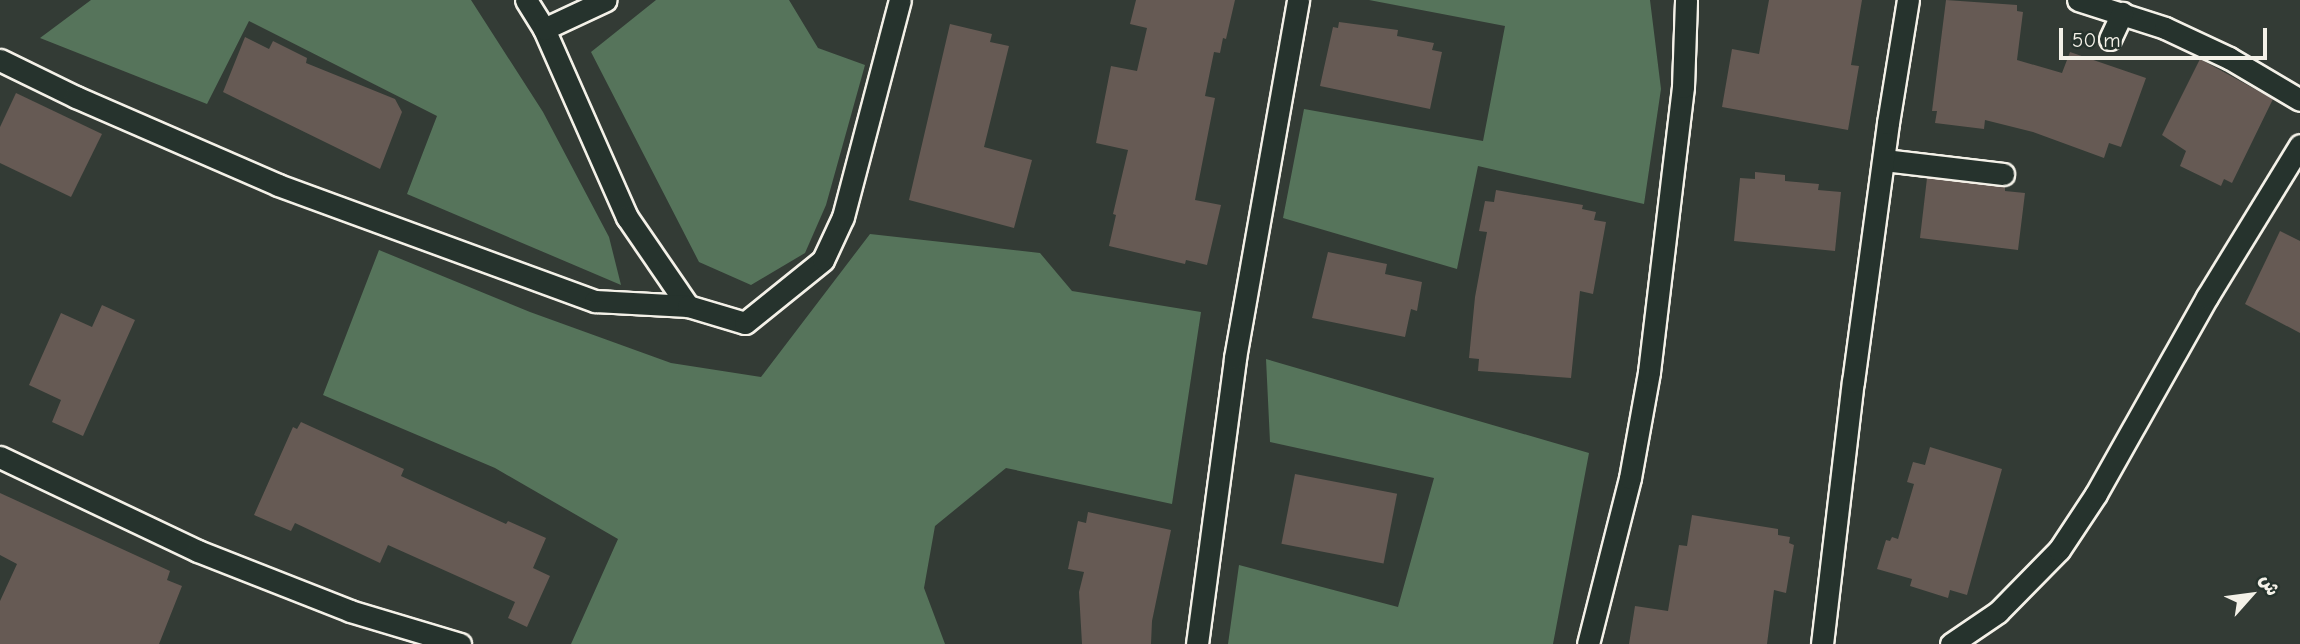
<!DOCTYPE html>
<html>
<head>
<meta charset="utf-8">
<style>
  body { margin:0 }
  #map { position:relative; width:2300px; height:644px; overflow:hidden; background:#333b35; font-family:"Comic Neue","Playpen Sans Arabic",sans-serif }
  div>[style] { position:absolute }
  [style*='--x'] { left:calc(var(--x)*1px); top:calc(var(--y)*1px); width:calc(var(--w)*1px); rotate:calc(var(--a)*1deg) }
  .green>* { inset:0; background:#56745b }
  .building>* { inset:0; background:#665a54; transform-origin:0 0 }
  .roads { filter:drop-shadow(2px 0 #f4f1e8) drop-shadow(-2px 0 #f4f1e8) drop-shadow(0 2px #f4f1e8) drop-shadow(0 -2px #f4f1e8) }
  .minor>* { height:21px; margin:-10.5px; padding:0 10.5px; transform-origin:10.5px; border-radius:10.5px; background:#26332d }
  span { translate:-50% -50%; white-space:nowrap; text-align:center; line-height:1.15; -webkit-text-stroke:5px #26332d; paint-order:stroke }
  .north { position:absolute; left:2216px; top:560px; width:70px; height:70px; -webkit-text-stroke:5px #26332d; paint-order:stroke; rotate:62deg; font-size:19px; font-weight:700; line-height:28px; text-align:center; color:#f4f1e8 }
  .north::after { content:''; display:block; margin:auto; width:24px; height:32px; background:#f4f1e8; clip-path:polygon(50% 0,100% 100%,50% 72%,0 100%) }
  .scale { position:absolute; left:2059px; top:28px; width:208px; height:32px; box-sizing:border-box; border:4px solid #f4f1e8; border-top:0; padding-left:9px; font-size:21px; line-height:24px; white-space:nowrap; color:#f4f1e8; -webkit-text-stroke:5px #26332d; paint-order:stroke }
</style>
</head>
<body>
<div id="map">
  <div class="green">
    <div style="clip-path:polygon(91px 0,471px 0,543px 112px,609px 237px,621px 285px,407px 194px,437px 116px,249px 21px,207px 104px,40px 38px)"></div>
    <div style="clip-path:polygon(656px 0,789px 0,818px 48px,865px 65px,826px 205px,805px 253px,751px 285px,699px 262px,591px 52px)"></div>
    <div style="clip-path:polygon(1369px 0,1650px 0,1661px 89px,1644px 204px,1478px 166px,1457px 269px,1283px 218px,1304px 109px,1483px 141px,1505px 26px)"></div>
    <div style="clip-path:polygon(870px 234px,1040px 253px,1072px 291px,1201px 312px,1172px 504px,1006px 468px,935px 526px,924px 588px,945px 644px,571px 644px,618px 539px,495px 468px,323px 395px,379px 250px,530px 312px,671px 363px,761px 377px)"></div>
    <div style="clip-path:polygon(1266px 359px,1589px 453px,1553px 644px,1228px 644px,1239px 565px,1398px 607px,1434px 478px,1270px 442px)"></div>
  </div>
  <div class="building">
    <div style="clip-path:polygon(1136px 0,1235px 0,1226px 39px,1223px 38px,1220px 53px,1214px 52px,1205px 96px,1215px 98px,1195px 200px,1221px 205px,1207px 265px,1186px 260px,1185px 264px,1109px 246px,1116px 215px,1113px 214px,1128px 150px,1096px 143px,1111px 66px,1137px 71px,1147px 28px,1130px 24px)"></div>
    <div style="clip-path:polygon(1769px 0,1862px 0,1851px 65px,1859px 66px,1848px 130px,1722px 107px,1732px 49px,1759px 54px)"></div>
    <div style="clip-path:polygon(1946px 0,2017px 5px,2017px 11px,2023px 12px,2017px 60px,2062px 73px,2070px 52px,2146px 78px,2121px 147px,2109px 143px,2104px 158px,2033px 132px,1985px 120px,1984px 129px,1935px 123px,1937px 111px,1932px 111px)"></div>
    <div style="clip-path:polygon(1339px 22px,1398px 30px,1397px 36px,1434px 43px,1432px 50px,1442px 52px,1430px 109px,1320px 86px,1333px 27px,1338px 28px)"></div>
    <div style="clip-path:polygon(950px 24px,992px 34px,990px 42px,1009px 46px,984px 147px,1032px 160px,1014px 228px,909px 200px)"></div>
    <div style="clip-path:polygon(245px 37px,269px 49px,273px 41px,307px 58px,306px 63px,395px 99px,402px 112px,380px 169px,223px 92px)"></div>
    <div style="clip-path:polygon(2200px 59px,2273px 99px,2232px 183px,2224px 179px,2221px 186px,2180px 166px,2186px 151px,2162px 135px)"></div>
    <div style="clip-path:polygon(16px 93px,102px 134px,71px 197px,0 163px,0 127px)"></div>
    <div style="clip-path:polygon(1755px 172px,1785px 175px,1785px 181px,1819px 184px,1818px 190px,1841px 192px,1835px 251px,1734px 241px,1740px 178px,1755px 179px)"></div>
    <div style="clip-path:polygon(1927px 178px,2005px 187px,2005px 191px,2025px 193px,2018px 250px,1920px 238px)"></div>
    <div style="clip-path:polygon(1496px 190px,1583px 205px,1582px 209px,1596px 212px,1594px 220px,1606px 222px,1593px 294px,1580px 291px,1571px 378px,1478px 371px,1479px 359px,1469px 358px,1475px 297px,1487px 232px,1479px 231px,1485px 201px,1494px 202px)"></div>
    <div style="clip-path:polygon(2280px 231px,2300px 241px,2300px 333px,2245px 304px)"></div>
    <div style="clip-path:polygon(1328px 252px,1387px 264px,1385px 274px,1422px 282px,1417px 311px,1411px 309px,1405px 337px,1312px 318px)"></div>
    <div style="clip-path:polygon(102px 305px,135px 320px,83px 436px,52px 422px,61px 400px,29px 385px,61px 313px,92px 327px)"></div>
    <div style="clip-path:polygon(301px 422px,404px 469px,401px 476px,506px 524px,508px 521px,546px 538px,533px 568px,550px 576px,527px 627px,508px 618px,515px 602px,388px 545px,380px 563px,295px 523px,291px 531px,254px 515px,293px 427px,297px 429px)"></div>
    <div style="clip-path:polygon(1930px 447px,2002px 469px,1967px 595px,1950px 590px,1948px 598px,1910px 586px,1912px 579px,1877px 569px,1886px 540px,1890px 541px,1892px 537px,1898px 539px,1914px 484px,1907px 482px,1913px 462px,1925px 465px)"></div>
    <div style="left:1295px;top:474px;width:104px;height:71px;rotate:11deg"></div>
    <div style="clip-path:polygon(0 493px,170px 571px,167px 580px,182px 586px,159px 644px,0 644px,0 601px,17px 564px,0 555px)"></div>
    <div style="clip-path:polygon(1088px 512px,1171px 530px,1152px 621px,1151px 644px,1082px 644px,1079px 592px,1084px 572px,1068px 569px,1078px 521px,1086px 523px)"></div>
    <div style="clip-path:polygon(1692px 515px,1778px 529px,1778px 535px,1790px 537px,1789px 543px,1794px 545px,1786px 593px,1774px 590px,1767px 644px,1629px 644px,1635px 606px,1668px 611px,1679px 545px,1687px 546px)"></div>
  </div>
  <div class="roads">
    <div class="minor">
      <div style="--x:526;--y:0;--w:34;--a:58"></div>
      <div style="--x:544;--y:29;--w:206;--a:66.2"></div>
      <div style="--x:627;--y:217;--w:108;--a:55.6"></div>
      <div style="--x:2078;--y:0;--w:91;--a:17.8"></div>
      <div style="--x:2165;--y:28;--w:71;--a:25.1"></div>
      <div style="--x:2229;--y:58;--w:82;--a:30.6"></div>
      <div style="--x:544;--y:29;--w:68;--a:-25.1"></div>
      <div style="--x:2110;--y:39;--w:29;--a:-65"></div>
      <div style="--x:0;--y:60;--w:85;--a:26"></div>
      <div style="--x:76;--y:97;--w:220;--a:23.5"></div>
      <div style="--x:278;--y:185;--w:338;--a:20.1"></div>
      <div style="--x:595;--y:301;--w:93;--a:3.1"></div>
      <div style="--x:688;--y:306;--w:59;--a:16.6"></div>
      <div style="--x:745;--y:323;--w:100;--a:-38.9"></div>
      <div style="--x:823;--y:260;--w:47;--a:-65.1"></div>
      <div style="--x:843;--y:217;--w:224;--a:-75.3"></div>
      <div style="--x:1884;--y:160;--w:120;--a:6.7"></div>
      <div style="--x:0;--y:457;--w:219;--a:25.4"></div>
      <div style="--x:198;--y:551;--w:163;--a:21.5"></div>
      <div style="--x:350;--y:611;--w:115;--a:16.7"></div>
      <div style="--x:1197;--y:644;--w:289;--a:-82.4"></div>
      <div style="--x:1235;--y:358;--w:364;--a:-80"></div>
      <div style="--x:1588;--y:644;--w:171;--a:-75.8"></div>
      <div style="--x:1630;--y:478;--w:108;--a:-79.8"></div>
      <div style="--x:1649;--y:372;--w:287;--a:-83.2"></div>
      <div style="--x:1683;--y:87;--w:87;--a:-88"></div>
      <div style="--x:1822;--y:644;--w:264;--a:-83.3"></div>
      <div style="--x:1853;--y:382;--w:261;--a:-82.3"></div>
      <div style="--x:1888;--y:123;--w:125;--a:-80.8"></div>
      <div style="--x:1951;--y:644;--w:57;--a:-34.2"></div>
      <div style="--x:1998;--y:612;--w:87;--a:-45.5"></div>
      <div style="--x:2059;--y:550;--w:67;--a:-56.5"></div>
      <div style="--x:2096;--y:494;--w:226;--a:-60.6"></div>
      <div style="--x:2207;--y:297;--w:178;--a:-58.5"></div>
    </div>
  </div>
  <div class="north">ش</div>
  <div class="scale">50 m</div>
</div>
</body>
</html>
